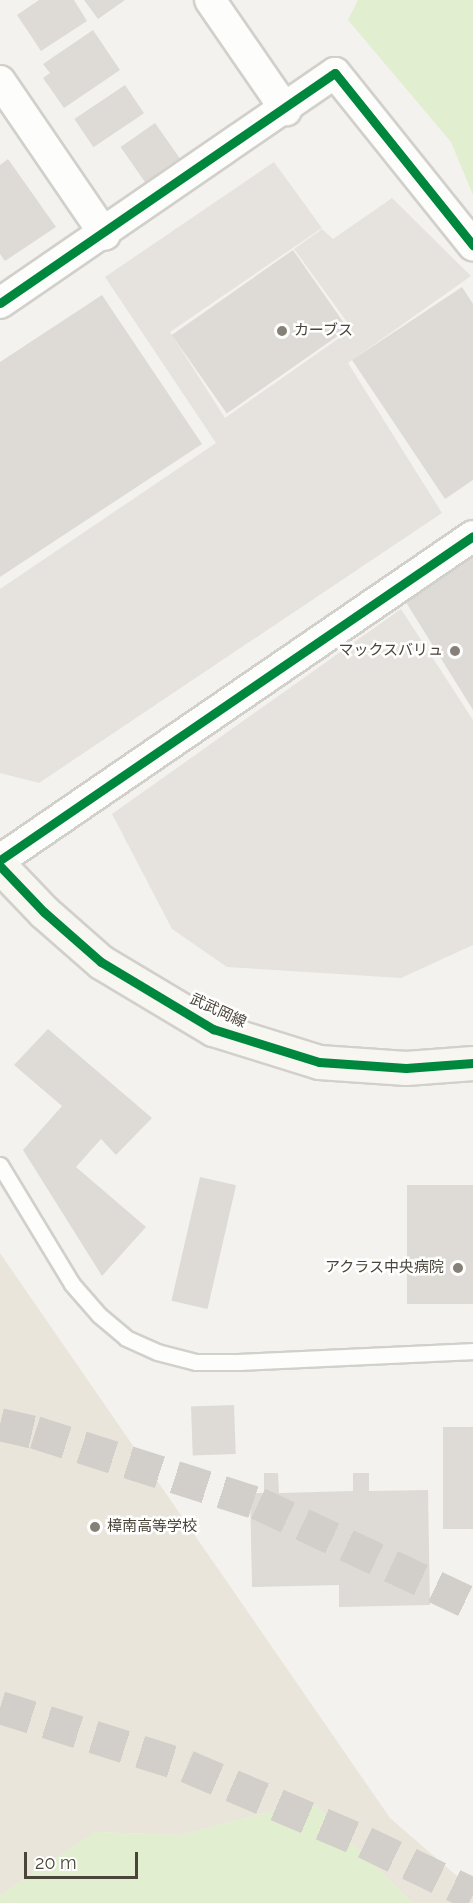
<!DOCTYPE html>
<html>
<head>
<meta charset="utf-8">
<style>
  body { margin:0 }
  #map { position:relative; width:473px; height:1903px; overflow:hidden; background:#f4f2ee; font-family:Raleway,"Noto Sans JP",sans-serif }
  div>[style] { position:absolute }
  [style*='--x'] { left:calc(var(--x)*1px); top:calc(var(--y)*1px); width:calc(var(--w)*1px); rotate:calc(var(--a)*1deg) }
  .education>* { inset:0; background:#eae5da }
  .green>* { inset:0; background:#e1eecf }
  .parking>* { inset:0; background:#e6e3df }
  .building>* { inset:0; background:#dedbd6; transform-origin:0 0 }
  .highway-tunnel>* { height:33px; margin-top:-16.5px; transform-origin:0; background:repeating-linear-gradient(90deg,#d2cfca 0 33px,transparent 0 49px) }
  .roads { filter:drop-shadow(2px 0 #d2d0cb) drop-shadow(-2px 0 #d2d0cb) drop-shadow(0 2px #d2d0cb) drop-shadow(0 -2px #d2d0cb) }
  .lane>* { height:15px; margin:-7.5px; padding:0 7.5px; transform-origin:7.5px; border-radius:7.5px; background:#fdfdfc }
  .street>* { height:30px; margin:-15px; padding:0 15px; transform-origin:15px; border-radius:15px; background:#fdfdfc }
  .secondary>* { height:33px; margin:-16.5px; padding:0 16.5px; transform-origin:16.5px; border-radius:16.5px; background:#f7f6f1 }
  .cycleway>* { height:9px; margin:-4.5px; padding:0 4.5px; transform-origin:4.5px; border-radius:4.5px; background:#00873e }
  .dots>* { width:16px; height:16px; translate:-50% -50%; box-sizing:border-box; border:3px solid #fff; border-radius:50% }
  span { translate:-50% -50%; white-space:nowrap; text-align:center; line-height:1.15; -webkit-text-stroke:5px #fff; paint-order:stroke }
  .poi-label { font-size:15px; color:#4b4439 }
  .left { translate:0 -50%; text-align:left }
  .right { translate:-100% -50%; text-align:right }
  .street-label { font-size:15px; color:#4b4439 }
  .scale { position:absolute; left:24px; top:1852px; width:114px; height:27px; box-sizing:border-box; border:3px solid #4b4439; border-top:0; padding-left:8px; font-size:18px; line-height:21px; white-space:nowrap; color:#4b4439; -webkit-text-stroke:4px #fff; paint-order:stroke }
</style>
</head>
<body>
<div id="map">
  <div class="education">
    <div style="clip-path:polygon(0 1253px,390px 1818px,473px 1890px,473px 1903px,412px 1903px,311px 1801px,180px 1835px,95px 1832px,0 1895px)"></div>
  </div>
  <div class="green">
    <div style="clip-path:polygon(358px 0,473px 0,473px 195px,451px 142px,348px 20px)"></div>
    <div style="clip-path:polygon(311px 1801px,412px 1903px,0 1903px,0 1895px,95px 1832px,180px 1835px)"></div>
  </div>
  <div class="parking">
    <div style="clip-path:polygon(274px 162px,322px 228px,170px 332px,225px 418px,352px 329px,294px 249px,322px 229px,333px 239px,392px 198px,471px 276px,348px 363px,442px 513px,39px 783px,0 773px,0 589px,216px 443px,105px 277px)"></div>
    <div style="clip-path:polygon(401px 609px,473px 720px,473px 945px,401px 978px,227px 967px,172px 929px,112px 814px)"></div>
  </div>
  <div class="building">
    <div style="clip-path:polygon(39px 0,74px 0,87px 21px,41px 51px,17px 15px)"></div>
    <div style="clip-path:polygon(84px 0,125px 0,98px 19px)"></div>
    <div style="clip-path:polygon(93px 30px,120px 70px,64px 108px,43px 78px,50px 73px,43px 64px)"></div>
    <div style="left:125px;top:85px;width:34px;height:61px;rotate:56deg"></div>
    <div style="left:155px;top:123px;width:44px;height:42px;rotate:55deg"></div>
    <div style="clip-path:polygon(8px 159px,56px 227px,5px 261px,0 254px,0 165px)"></div>
    <div style="left:293px;top:250px;width:96px;height:148px;rotate:55deg"></div>
    <div style="clip-path:polygon(462px 287px,473px 304px,473px 480px,445px 499px,352px 360px)"></div>
    <div style="clip-path:polygon(102px 295px,202px 444px,0 577px,0 362px)"></div>
    <div style="clip-path:polygon(473px 543px,473px 710px,399px 591px)"></div>
    <div style="clip-path:polygon(48px 1029px,152px 1118px,116px 1155px,101px 1139px,76px 1167px,146px 1227px,102px 1276px,23px 1150px,62px 1106px,14px 1065px)"></div>
    <div style="left:200px;top:1177px;width:37px;height:127px;rotate:13deg"></div>
    <div style="left:473px;top:1185px;width:119px;height:66px;rotate:90deg"></div>
    <div style="left:234px;top:1405px;width:49px;height:43px;rotate:88deg"></div>
    <div style="left:473px;top:1427px;width:102px;height:30px;rotate:90deg"></div>
    <div style="clip-path:polygon(264px 1473px,278px 1473px,279px 1493px,353px 1491px,353px 1473px,369px 1473px,369px 1491px,428px 1490px,430px 1605px,339px 1607px,339px 1585px,252px 1587px,250px 1493px,264px 1493px)"></div>
  </div>
  <div class="highway-tunnel">
    <div style="--x:0;--y:1424;--w:36;--a:13"></div>
    <div style="--x:35;--y:1432;--w:234;--a:17.7"></div>
    <div style="--x:258;--y:1503;--w:238;--a:25.2"></div>
    <div style="--x:0;--y:1707;--w:196;--a:17.5"></div>
    <div style="--x:187;--y:1766;--w:194;--a:23.1"></div>
    <div style="--x:365;--y:1842;--w:120;--a:25.7"></div>
  </div>
  <div class="roads">
    <div class="lane">
      <div style="--x:0;--y:1165;--w:139;--a:58.8"></div>
      <div style="--x:72;--y:1284;--w:41;--a:48.9"></div>
      <div style="--x:99;--y:1315;--w:35;--a:40"></div>
      <div style="--x:126;--y:1338;--w:34;--a:24"></div>
      <div style="--x:157;--y:1352;--w:40;--a:14.4"></div>
      <div style="--x:196;--y:1362;--w:44;--a:0"></div>
      <div style="--x:240;--y:1362;--w:233;--a:-2.7"></div>
    </div>
    <div class="street">
      <div style="--x:210;--y:0;--w:134;--a:55.4"></div>
      <div style="--x:0;--y:81;--w:186;--a:55.7"></div>
      <div style="--x:0;--y:303;--w:406;--a:-34.5"></div>
      <div style="--x:335;--y:73;--w:221;--a:51.3"></div>
      <div style="--x:0;--y:860;--w:573;--a:-34.41"></div>
    </div>
    <div class="secondary">
      <div style="--x:0;--y:866;--w:64;--a:46.3"></div>
      <div style="--x:44;--y:912;--w:76;--a:41.3"></div>
      <div style="--x:101;--y:962;--w:131;--a:30.9"></div>
      <div style="--x:213;--y:1029;--w:111;--a:17.3"></div>
      <div style="--x:319;--y:1062;--w:87;--a:3.9"></div>
      <div style="--x:406;--y:1068;--w:67;--a:-4.3"></div>
    </div>
  </div>
  <div class="cycleway">
    <div style="--x:0;--y:303;--w:406;--a:-34.5"></div>
    <div style="--x:335;--y:73;--w:221;--a:51.3"></div>
    <div style="--x:0;--y:860;--w:573;--a:-34.41"></div>
    <div style="--x:0;--y:866;--w:64;--a:46.3"></div>
    <div style="--x:44;--y:912;--w:76;--a:41.3"></div>
    <div style="--x:101;--y:962;--w:131;--a:30.9"></div>
    <div style="--x:213;--y:1029;--w:111;--a:17.3"></div>
    <div style="--x:319;--y:1062;--w:87;--a:3.9"></div>
    <div style="--x:406;--y:1068;--w:67;--a:-4.3"></div>
  </div>
  <div class="dots">
    <div style="left:282px;top:331px;background:#868178"></div>
    <div style="left:455px;top:651px;background:#868178"></div>
    <div style="left:458px;top:1268px;background:#868178"></div>
    <div style="left:95px;top:1527px;background:#868178"></div>
  </div>
  <div class="poi-label">
    <span class="left" style="left:294px;top:331px">カーブス</span>
    <span class="right" style="left:443px;top:651px">マックスバリュ</span>
    <span class="right" style="left:444px;top:1268px">アクラス中央病院</span>
    <span class="left" style="left:107px;top:1527px">樟南高等学校</span>
  </div>
  <div class="street-label">
    <span style="left:218px;top:1011px;rotate:25deg">武武岡線</span>
  </div>
  <div class="scale">20 m</div>
</div>
</body>
</html>
